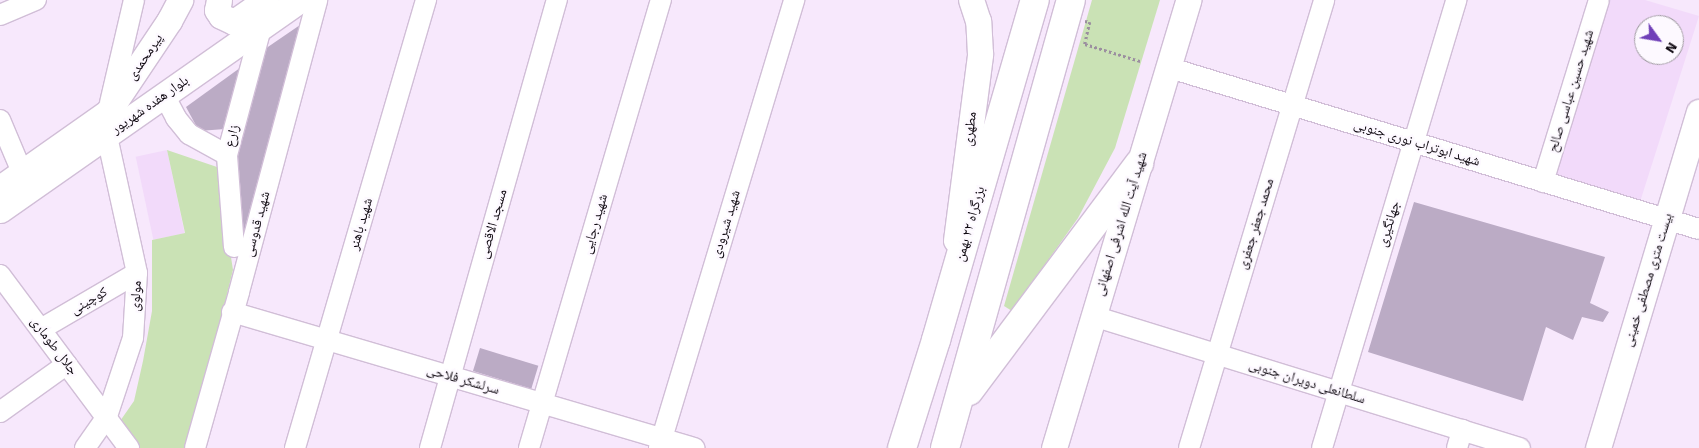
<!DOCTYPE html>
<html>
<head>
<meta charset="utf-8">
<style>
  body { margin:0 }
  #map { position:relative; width:1699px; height:448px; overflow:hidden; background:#f7e8fc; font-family:Signika,"Noto Naskh Arabic",sans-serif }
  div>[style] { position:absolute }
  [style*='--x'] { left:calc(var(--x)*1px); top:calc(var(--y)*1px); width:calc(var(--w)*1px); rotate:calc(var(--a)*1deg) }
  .built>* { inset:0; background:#f2dafa; transform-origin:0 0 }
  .green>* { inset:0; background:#cae2b5 }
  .building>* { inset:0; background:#bbabc5; transform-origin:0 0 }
  .path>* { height:2.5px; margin-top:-1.25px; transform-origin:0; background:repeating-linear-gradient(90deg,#9b8f9f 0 2.5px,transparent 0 5px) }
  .roads { filter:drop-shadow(1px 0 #d1bed7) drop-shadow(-1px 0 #d1bed7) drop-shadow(0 1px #d1bed7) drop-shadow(0 -1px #d1bed7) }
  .minor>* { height:20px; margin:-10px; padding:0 10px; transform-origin:10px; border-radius:10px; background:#fff }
  .major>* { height:25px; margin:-12.5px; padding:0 12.5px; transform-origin:12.5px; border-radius:12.5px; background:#fff }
  .highway>* { height:28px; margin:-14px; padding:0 14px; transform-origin:14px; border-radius:14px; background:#fff }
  span { translate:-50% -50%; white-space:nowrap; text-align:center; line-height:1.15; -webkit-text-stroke:4.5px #fdf9ff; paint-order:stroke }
  .street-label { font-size:14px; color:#0f0911 }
  .north { position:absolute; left:1634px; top:15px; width:50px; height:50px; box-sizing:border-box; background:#fdf9ff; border:1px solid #9e99a0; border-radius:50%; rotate:122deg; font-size:14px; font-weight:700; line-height:20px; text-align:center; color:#0f0911 }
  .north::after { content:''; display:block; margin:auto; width:18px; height:22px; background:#7040b8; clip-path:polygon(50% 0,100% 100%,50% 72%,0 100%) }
</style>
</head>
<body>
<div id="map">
  <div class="built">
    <div style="clip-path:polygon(evenodd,1604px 0,1645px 0,1699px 16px,1640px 202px,1554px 177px,1604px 0,1644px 25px,1674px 25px,1674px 55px,1644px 55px,1644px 25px)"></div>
    <div style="left:167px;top:150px;width:85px;height:32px;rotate:78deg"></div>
  </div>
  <div class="green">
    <div style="clip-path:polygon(1092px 0,1160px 0,1115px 148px,1078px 218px,1012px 311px,1004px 306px)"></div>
    <div style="clip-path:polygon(167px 150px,217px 167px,233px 270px,189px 448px,139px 448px,118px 424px,134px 401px,143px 361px,152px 311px,152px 240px,185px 233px)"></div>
  </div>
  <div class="building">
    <div style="clip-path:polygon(300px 25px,242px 240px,230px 177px,262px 51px)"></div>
    <div style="clip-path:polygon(244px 65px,225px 129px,199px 131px,186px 107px)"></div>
    <div style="clip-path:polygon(1414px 202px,1605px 257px,1590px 303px,1609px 312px,1603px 322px,1582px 317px,1573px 340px,1546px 327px,1523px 401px,1368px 352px)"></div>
    <div style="left:480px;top:348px;width:61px;height:24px;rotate:17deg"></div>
  </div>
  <div class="path">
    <div style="--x:1085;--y:21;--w:5;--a:11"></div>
    <div style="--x:1090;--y:22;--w:23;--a:103"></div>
    <div style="--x:1085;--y:44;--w:58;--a:17.2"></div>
  </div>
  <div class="roads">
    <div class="minor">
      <div style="--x:0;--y:15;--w:39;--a:-23"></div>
      <div style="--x:1167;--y:67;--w:556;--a:16.94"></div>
      <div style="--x:164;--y:95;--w:26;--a:62"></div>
      <div style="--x:176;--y:118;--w:21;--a:51"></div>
      <div style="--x:189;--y:134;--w:43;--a:28.9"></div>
      <div style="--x:110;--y:103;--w:106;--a:-76.9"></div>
      <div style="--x:0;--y:120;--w:56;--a:67.1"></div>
      <div style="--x:1543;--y:182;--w:190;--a:-72.9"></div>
      <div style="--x:234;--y:247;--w:92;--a:-94.4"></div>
      <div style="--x:227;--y:155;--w:131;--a:-75"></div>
      <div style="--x:0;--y:275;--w:216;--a:53.3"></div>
      <div style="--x:232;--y:312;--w:482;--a:16.4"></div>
      <div style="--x:1093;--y:316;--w:447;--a:17.2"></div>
      <div style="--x:41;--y:329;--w:111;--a:-30.3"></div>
      <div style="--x:0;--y:412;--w:82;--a:-35.6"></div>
      <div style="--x:85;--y:448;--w:39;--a:-55"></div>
      <div style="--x:107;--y:416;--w:82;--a:-71.6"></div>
      <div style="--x:133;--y:338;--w:65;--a:-86.5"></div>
      <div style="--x:137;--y:273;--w:140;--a:-102.4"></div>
      <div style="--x:195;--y:448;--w:162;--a:-74.2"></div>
      <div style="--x:239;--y:292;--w:302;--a:-75"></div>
      <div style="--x:295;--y:448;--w:467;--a:-73.7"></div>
      <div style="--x:430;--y:448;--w:466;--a:-74.2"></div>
      <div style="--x:529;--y:448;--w:467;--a:-73.6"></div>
      <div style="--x:659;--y:448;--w:468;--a:-73.2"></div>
      <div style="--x:1189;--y:448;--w:468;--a:-73.2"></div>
      <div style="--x:1322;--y:448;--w:468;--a:-73.3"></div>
      <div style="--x:1457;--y:448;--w:19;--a:-74"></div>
    </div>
    <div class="major">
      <div style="--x:219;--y:0;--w:10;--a:101"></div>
      <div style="--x:217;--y:10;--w:7;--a:56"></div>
      <div style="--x:221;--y:16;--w:14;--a:25"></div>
      <div style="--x:234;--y:22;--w:39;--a:-35"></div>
      <div style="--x:0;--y:188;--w:132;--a:-35.1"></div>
      <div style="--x:108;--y:112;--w:110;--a:-56.2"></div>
      <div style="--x:169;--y:21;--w:24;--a:-62"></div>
      <div style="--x:0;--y:210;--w:366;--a:-35"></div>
      <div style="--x:956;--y:240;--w:188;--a:-82.6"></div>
      <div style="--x:980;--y:54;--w:33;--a:-93"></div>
      <div style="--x:978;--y:21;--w:22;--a:-108"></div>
      <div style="--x:1054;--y:448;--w:468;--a:-73.3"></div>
      <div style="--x:1598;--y:448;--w:351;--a:-73.3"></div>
    </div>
    <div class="highway">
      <div style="--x:969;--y:391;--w:284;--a:-53.2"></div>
      <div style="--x:902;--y:448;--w:113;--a:-72.5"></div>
      <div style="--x:936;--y:340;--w:354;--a:-73.8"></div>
      <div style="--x:945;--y:448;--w:465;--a:-74.3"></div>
    </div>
  </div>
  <div class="street-label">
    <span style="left:145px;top:57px;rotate:-56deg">پیرمحمدی</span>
    <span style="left:1571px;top:91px;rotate:-73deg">شهید حسین عباسی صالح</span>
    <span style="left:150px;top:105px;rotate:-35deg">بلوار هفده شهریور</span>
    <span style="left:970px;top:129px;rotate:-83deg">مطهری</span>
    <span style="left:232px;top:136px;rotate:-75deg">زارع</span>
    <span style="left:1417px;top:143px;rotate:17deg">شهید ابوتراب نوری جنوبی</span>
    <span style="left:257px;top:224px;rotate:-75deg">شهید قدوسی</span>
    <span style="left:361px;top:224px;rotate:-74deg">شهید باهنر</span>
    <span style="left:493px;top:224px;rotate:-74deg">مسجد الاقصی</span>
    <span style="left:595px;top:224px;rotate:-74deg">شهید رجایی</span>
    <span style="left:726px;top:224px;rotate:-73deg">شهید شیرودی</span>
    <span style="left:970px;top:224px;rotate:-74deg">بزرگراه ۲۲ بهمن</span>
    <span style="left:1121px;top:224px;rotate:-73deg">شهید آیت الله اشرفی اصفهانی</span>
    <span style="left:1256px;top:224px;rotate:-73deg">محمد جعفر جعفری</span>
    <span style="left:1389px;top:224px;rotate:-73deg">جهانگیری</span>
    <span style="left:1648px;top:280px;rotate:-73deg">بیست متری مصطفی خمینی</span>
    <span style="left:136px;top:296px;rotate:-86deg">مولوی</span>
    <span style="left:89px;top:301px;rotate:-30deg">کوچینی</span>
    <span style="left:54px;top:346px;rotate:53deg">جلال طوماری</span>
    <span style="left:463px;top:380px;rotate:16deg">سرلشکر فلاحی</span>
    <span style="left:1307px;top:382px;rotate:17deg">سلطانعلی دویران جنوبی</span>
  </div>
  <div class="north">N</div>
</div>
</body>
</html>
